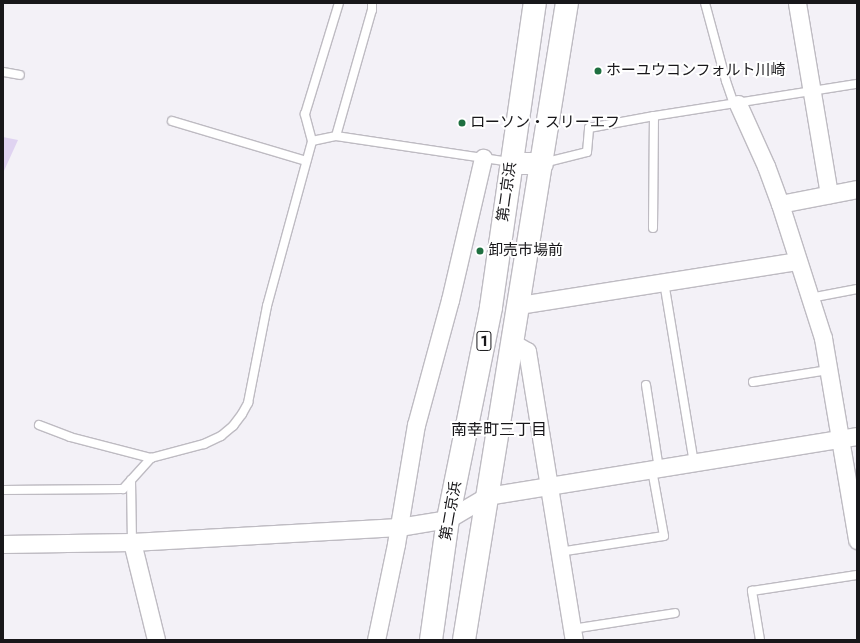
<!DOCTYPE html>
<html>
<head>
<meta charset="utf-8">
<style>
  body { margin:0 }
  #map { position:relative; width:860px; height:643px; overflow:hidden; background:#f3f1f7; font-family:Jost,"Noto Sans JP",sans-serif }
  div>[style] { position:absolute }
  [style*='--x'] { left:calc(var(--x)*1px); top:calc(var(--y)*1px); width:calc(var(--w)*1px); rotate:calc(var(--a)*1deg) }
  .green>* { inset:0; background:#dfd3f1 }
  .roads { filter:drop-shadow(1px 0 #bebbc2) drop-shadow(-1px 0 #bebbc2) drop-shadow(0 1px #bebbc2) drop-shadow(0 -1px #bebbc2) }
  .service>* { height:8px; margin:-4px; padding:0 4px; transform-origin:4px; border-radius:4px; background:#fff }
  .minor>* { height:17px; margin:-8.5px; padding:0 8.5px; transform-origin:8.5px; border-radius:8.5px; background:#fff }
  .tertiary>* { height:21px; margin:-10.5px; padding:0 10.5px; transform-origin:10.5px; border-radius:10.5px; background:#fff }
  .trunk>* { height:22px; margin:-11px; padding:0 11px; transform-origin:11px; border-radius:11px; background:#fff }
  .dots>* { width:11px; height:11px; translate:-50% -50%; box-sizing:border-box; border:2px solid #fff; border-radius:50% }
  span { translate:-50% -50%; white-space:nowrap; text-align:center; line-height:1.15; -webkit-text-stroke:4px #fff; paint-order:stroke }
  .shield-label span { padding:1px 3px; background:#fff; border:1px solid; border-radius:3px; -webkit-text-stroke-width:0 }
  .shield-label { font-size:14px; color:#18171a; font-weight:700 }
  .poi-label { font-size:15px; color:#18171a }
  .left { translate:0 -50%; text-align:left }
  .street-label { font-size:15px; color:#18171a }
  .neighbourhood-label { font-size:16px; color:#18171a }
  .frame { position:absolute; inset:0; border:4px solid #18171a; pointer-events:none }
</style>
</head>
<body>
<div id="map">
  <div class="green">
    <div style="clip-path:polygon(3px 137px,18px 140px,3px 173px)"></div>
  </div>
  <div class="roads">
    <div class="service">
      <div style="--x:705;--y:3;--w:81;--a:74.9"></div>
      <div style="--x:726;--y:81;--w:24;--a:71"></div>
      <div style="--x:3;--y:72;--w:17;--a:10"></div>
      <div style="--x:172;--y:121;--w:140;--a:16.6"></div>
      <div style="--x:336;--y:136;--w:131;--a:-74.1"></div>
      <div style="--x:372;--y:10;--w:7;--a:-90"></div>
      <div style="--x:312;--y:141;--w:25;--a:-12"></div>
      <div style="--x:336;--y:136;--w:177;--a:8.5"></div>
      <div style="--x:543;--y:163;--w:45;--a:-14"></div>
      <div style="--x:587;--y:152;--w:24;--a:-85"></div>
      <div style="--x:589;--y:128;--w:66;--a:-10.5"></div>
      <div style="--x:654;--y:116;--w:206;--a:-9"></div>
      <div style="--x:653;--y:228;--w:112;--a:-89.5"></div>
      <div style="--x:664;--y:282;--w:183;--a:80.6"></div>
      <div style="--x:810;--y:298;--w:48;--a:-10.8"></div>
      <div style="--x:753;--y:382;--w:76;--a:-9.1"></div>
      <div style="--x:646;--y:385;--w:85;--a:81.2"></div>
      <div style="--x:39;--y:425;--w:33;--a:21"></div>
      <div style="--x:70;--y:437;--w:84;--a:14.5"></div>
      <div style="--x:151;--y:458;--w:55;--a:-14.8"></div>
      <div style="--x:204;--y:444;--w:19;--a:-25"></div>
      <div style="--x:221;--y:436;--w:16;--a:-40"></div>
      <div style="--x:233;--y:426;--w:15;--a:-53"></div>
      <div style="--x:242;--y:414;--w:13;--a:-61"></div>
      <div style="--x:248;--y:403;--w:99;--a:-78.9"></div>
      <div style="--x:267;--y:306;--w:171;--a:-74.7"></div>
      <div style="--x:312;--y:141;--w:28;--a:-105"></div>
      <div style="--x:305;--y:114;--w:116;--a:-73"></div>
      <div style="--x:131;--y:480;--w:62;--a:89.1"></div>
      <div style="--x:3;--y:490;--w:120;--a:-0.5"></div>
      <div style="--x:123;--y:489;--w:42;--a:-47.9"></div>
      <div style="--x:559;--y:552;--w:106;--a:-8.7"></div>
      <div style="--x:664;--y:536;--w:67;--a:-100.3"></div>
      <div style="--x:572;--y:629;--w:104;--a:-8.8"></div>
      <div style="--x:760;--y:640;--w:50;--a:-99.3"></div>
      <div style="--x:752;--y:591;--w:106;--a:-8.7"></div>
    </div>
    <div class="minor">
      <div style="--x:797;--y:3;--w:194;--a:80.5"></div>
      <div style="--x:738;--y:104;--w:68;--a:65.7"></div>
      <div style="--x:766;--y:166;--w:40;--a:69.8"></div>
      <div style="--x:780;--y:204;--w:141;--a:72.2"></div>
      <div style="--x:823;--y:338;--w:205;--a:80.4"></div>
      <div style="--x:780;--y:204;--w:78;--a:-11"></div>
      <div style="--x:519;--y:305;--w:282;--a:-9"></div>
      <div style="--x:513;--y:343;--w:16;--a:30"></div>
      <div style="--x:527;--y:351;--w:293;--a:80.8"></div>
      <div style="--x:132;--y:542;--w:101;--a:76.2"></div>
      <div style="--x:3;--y:544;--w:129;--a:-0.9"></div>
      <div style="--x:132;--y:542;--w:267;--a:-3.2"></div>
      <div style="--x:399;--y:527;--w:50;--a:-9.3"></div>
      <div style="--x:448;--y:519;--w:45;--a:-30.5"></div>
      <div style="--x:487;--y:496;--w:375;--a:-9.2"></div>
      <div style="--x:376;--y:640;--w:98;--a:-78.2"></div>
      <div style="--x:396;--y:544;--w:121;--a:-80.5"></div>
      <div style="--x:416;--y:425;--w:130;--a:-74.8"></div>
      <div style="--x:450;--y:300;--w:146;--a:-76.9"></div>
    </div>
    <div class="tertiary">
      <div style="--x:511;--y:163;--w:31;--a:0"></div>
    </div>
    <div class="trunk">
      <div style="--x:431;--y:640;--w:122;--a:-82"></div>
      <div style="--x:448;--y:519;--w:216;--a:-78.5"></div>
      <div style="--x:491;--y:307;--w:307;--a:-81.8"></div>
      <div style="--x:464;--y:640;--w:645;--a:-80.82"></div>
    </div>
  </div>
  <div class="dots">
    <div style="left:598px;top:71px;background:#1e6f40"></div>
    <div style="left:462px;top:123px;background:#1e6f40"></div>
    <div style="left:480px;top:251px;background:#1e6f40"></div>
  </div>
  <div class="shield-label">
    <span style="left:484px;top:341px">1</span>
  </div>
  <div class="poi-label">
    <span class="left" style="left:606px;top:71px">ホーユウコンフォルト川崎</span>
    <span class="left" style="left:470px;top:123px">ローソン・スリーエフ</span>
    <span class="left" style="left:488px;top:251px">卸売市場前</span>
  </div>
  <div class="street-label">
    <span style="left:507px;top:192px;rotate:-82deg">第二京浜</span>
    <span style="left:451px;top:511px;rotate:-80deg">第二京浜</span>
  </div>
  <div class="neighbourhood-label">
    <span style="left:499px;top:430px">南幸町三丁目</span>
  </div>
  <div class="frame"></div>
</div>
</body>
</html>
